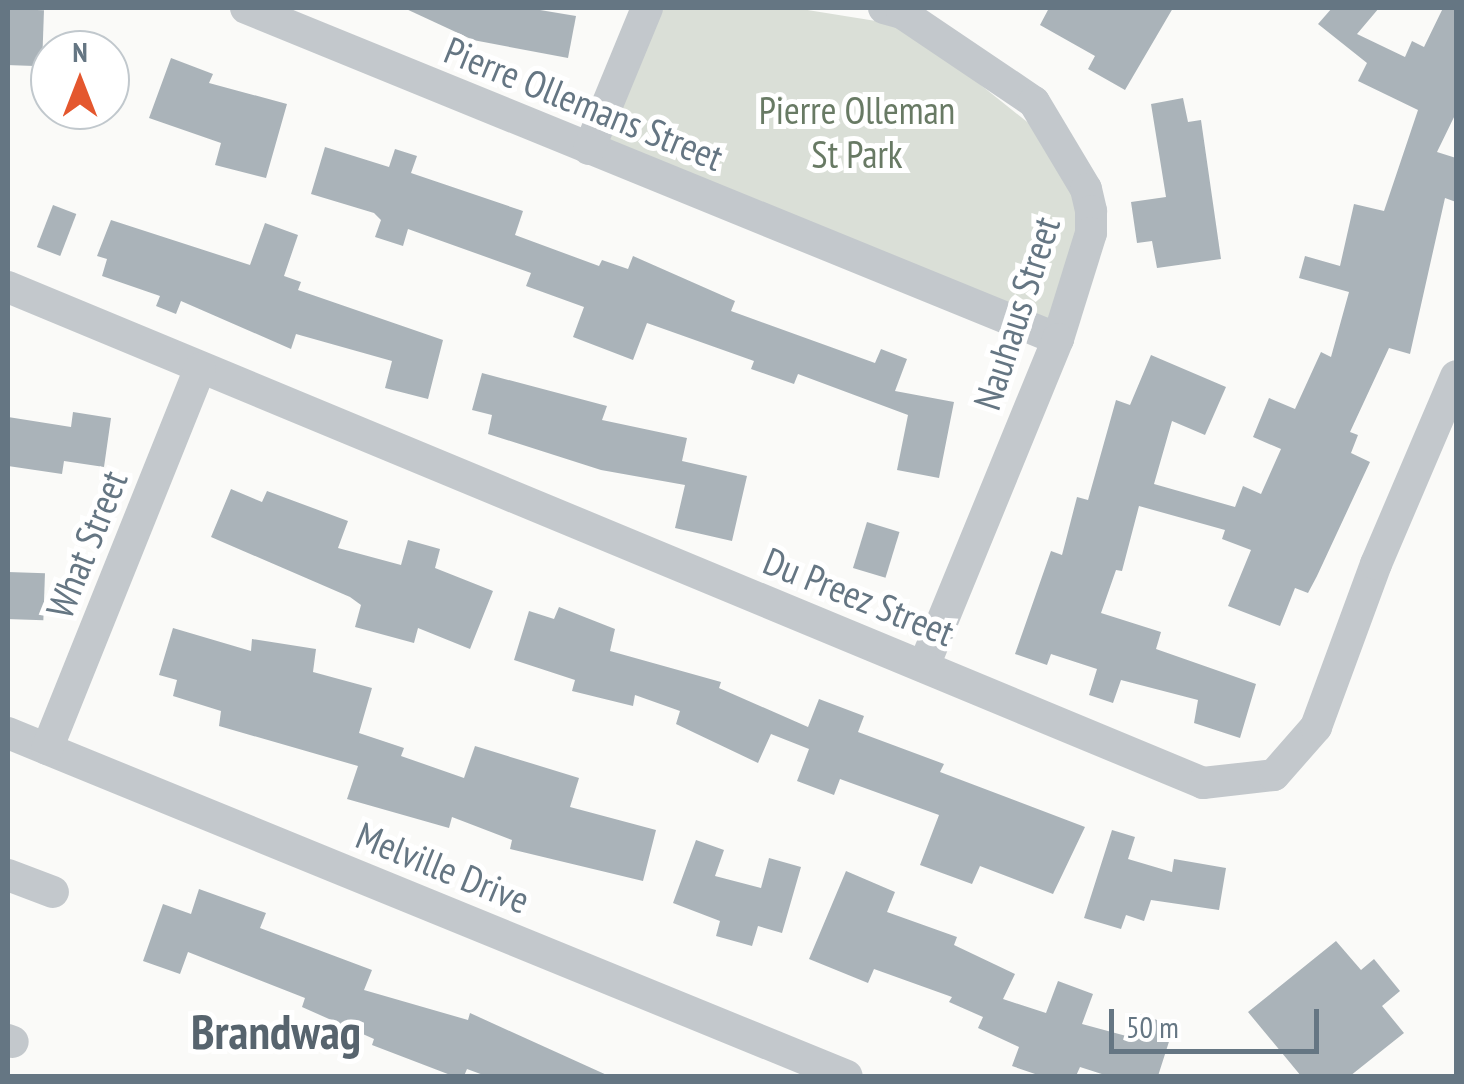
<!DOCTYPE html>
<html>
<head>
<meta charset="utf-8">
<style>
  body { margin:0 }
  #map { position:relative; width:1464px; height:1084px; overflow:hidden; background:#fafaf8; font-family:"PT Sans Narrow",sans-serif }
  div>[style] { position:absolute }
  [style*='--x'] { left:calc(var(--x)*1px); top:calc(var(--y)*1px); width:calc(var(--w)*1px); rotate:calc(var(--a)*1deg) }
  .green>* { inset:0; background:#dadfd7 }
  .building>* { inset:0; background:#aab3b9; transform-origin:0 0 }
  .minor>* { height:32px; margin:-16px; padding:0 16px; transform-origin:16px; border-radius:16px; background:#c3c8cc }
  span { translate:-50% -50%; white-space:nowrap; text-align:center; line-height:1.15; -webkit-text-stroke:10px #fff; paint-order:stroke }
  .street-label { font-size:38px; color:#657683 }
  .park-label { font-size:38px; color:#687a64 }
  .district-label { font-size:48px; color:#57646e; font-weight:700 }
  .frame { position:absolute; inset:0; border:10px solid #657683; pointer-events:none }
  .north { position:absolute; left:30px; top:30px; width:100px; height:100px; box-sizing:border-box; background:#fff; border:2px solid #c1c8cd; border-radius:50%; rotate:0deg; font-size:28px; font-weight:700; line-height:40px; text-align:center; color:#657683 }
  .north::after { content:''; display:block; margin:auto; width:35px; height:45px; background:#e4572e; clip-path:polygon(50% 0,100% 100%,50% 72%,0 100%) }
  .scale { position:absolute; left:1109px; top:1009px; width:210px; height:45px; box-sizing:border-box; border:5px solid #657683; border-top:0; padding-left:12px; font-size:30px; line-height:35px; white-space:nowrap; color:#657683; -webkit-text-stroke:8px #fff; paint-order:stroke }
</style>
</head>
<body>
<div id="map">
  <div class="green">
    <div style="clip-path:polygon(659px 8px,795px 8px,907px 26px,1036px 129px,1082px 212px,1049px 335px,597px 150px)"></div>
  </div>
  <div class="building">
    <div style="clip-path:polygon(404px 8px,528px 8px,576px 16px,568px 58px,473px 40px)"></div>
    <div style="clip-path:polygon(1049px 8px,1173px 8px,1125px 90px,1088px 69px,1095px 56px,1040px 25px)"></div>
    <div style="clip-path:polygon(1332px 8px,1379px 8px,1357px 34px,1405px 57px,1412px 41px,1424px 47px,1443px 8px,1456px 8px,1456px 113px,1437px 152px,1456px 158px,1456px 202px,1445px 198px,1410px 354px,1389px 348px,1350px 432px,1358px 435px,1351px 453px,1370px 462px,1317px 576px,1308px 593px,1295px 588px,1280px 626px,1228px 606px,1251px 550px,1222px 539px,1225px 530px,1139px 506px,1122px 571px,1116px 570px,1101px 613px,1161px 632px,1156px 649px,1256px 684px,1240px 738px,1194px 723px,1198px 700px,1121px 680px,1113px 703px,1089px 695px,1097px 669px,1051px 654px,1047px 665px,1015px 654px,1051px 551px,1062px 555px,1077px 497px,1088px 500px,1116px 400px,1130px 405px,1151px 355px,1226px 387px,1205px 435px,1172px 421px,1154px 484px,1235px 507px,1243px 486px,1261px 494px,1281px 449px,1253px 437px,1269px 398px,1295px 409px,1321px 352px,1331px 357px,1349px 292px,1299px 278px,1305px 256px,1340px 266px,1354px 204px,1384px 211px,1418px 110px,1358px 81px,1367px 63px,1318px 24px)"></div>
    <div style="left:8px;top:9px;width:36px;height:56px;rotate:2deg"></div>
    <div style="clip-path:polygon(171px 58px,213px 74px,209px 83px,287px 104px,266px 178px,215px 165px,221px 143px,149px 118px)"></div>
    <div style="clip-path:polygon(1183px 98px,1188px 122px,1201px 120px,1221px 259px,1157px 268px,1152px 241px,1137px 243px,1131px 202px,1166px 197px,1151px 104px)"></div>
    <div style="clip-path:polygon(325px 147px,389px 167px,395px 149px,417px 156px,411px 173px,523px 211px,515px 235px,599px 266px,602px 260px,628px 269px,633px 256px,735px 301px,731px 311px,875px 363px,881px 349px,907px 359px,895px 391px,954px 402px,939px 478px,897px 470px,908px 415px,798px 374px,794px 384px,751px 369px,754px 361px,647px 323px,633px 360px,573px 337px,584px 307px,526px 286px,531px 273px,408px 229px,403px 246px,375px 237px,381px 220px,374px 213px,311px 194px)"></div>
    <div style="left:53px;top:205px;width:25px;height:45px;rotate:21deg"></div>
    <div style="clip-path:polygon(111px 220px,250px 265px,265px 223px,298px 235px,284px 276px,301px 282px,298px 290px,443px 340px,428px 399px,385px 388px,392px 361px,296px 334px,291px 349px,181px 301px,176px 314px,156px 306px,160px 296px,102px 276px,107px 259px,97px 256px)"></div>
    <div style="clip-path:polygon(482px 373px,607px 406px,602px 420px,687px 438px,682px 461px,747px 476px,732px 541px,675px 528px,685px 485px,601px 470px,488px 434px,492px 415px,472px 410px)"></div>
    <div style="clip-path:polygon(73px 412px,111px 418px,104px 467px,64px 461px,62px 474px,8px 466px,8px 417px,71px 427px)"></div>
    <div style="clip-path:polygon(231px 489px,262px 502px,267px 491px,348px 521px,338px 548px,401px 565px,408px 540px,440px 549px,435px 568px,493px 591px,470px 649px,418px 628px,414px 643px,355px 627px,361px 605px,350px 597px,211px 537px)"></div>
    <div style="left:867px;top:522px;width:34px;height:48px;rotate:17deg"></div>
    <div style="left:8px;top:572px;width:37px;height:47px;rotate:2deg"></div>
    <div style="clip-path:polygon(559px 607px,615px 629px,610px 651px,721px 682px,719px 688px,808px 727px,819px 699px,864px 716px,858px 732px,944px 764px,940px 772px,1085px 827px,1053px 894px,980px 866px,972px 884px,920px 865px,939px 815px,840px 779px,834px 795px,797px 781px,809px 749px,771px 734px,758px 763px,676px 724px,680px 711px,635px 695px,633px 706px,572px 691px,575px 680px,514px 660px,529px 611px,554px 619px)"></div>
    <div style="clip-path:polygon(173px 628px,251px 651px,252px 639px,316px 649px,313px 672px,372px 688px,359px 733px,404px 748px,401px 756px,464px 778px,475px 746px,579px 778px,570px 807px,656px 830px,643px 881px,510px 849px,512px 840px,452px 817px,449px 828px,347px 799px,358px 766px,219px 726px,221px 711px,173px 696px,177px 680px,159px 675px)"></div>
    <div style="clip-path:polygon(1112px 830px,1135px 837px,1128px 859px,1172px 872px,1174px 859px,1226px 868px,1219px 910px,1151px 900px,1144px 921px,1126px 915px,1121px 929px,1084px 918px)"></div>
    <div style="clip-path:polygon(696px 840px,724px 850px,715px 876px,761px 888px,769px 858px,801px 867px,782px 933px,758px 926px,752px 946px,716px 936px,720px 921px,673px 903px)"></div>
    <div style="clip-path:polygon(846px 871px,895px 892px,887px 912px,957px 937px,954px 945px,1015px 974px,1003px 999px,1046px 1013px,1058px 981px,1093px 994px,1082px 1024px,1130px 1037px,1137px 1013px,1174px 1026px,1158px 1076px,1108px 1076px,1080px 1067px,1076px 1076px,1041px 1076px,1012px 1066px,1019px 1047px,978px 1028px,983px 1017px,949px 1002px,952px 997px,874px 969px,868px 983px,809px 959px)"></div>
    <div style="clip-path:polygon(199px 889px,266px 913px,260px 928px,372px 970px,364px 990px,468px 1020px,470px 1013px,609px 1076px,486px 1076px,467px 1069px,464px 1076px,453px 1076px,372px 1045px,374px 1039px,302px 1007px,305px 998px,188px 952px,180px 974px,143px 961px,163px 904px,191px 914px)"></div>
    <div style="clip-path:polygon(1336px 941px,1361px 970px,1374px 959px,1400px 991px,1382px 1006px,1404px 1033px,1350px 1076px,1301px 1076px,1248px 1012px)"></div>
  </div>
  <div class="minor">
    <div style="--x:246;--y:8;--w:877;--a:22.18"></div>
    <div style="--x:884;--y:8;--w:19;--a:16"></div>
    <div style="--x:902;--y:13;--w:159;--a:34"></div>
    <div style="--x:1034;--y:102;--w:101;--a:59.1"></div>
    <div style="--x:1086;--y:189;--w:23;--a:77"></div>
    <div style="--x:1091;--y:211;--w:22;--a:90"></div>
    <div style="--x:1091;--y:233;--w:111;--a:107.3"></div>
    <div style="--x:1058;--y:339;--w:352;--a:112.3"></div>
    <div style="--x:589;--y:149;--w:152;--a:-67.6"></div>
    <div style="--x:8;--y:287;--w:1294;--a:22.54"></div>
    <div style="--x:1203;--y:783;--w:71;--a:-6.4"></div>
    <div style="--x:1274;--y:775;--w:64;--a:-48.8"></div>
    <div style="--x:1316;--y:727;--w:174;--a:-69.8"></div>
    <div style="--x:1376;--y:564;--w:204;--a:-66.9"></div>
    <div style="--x:8;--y:733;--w:906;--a:22.24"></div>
    <div style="--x:47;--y:749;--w:410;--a:-68.1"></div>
    <div style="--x:8;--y:875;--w:48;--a:20.7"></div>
    <div style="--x:8;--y:1040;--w:5;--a:22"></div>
  </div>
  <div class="street-label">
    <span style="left:584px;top:103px;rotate:22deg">Pierre Ollemans Street</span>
    <span style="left:1016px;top:313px;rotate:-72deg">Nauhaus Street</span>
    <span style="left:86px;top:544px;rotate:-68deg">What Street</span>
    <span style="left:859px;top:596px;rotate:22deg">Du Preez Street</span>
    <span style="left:443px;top:867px;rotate:22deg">Melville Drive</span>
  </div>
  <div class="park-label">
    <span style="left:857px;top:132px">Pierre Olleman<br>St Park</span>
  </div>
  <div class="district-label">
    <span style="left:276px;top:1032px">Brandwag</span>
  </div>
  <div class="frame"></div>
  <div class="north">N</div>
  <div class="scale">50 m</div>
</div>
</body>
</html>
